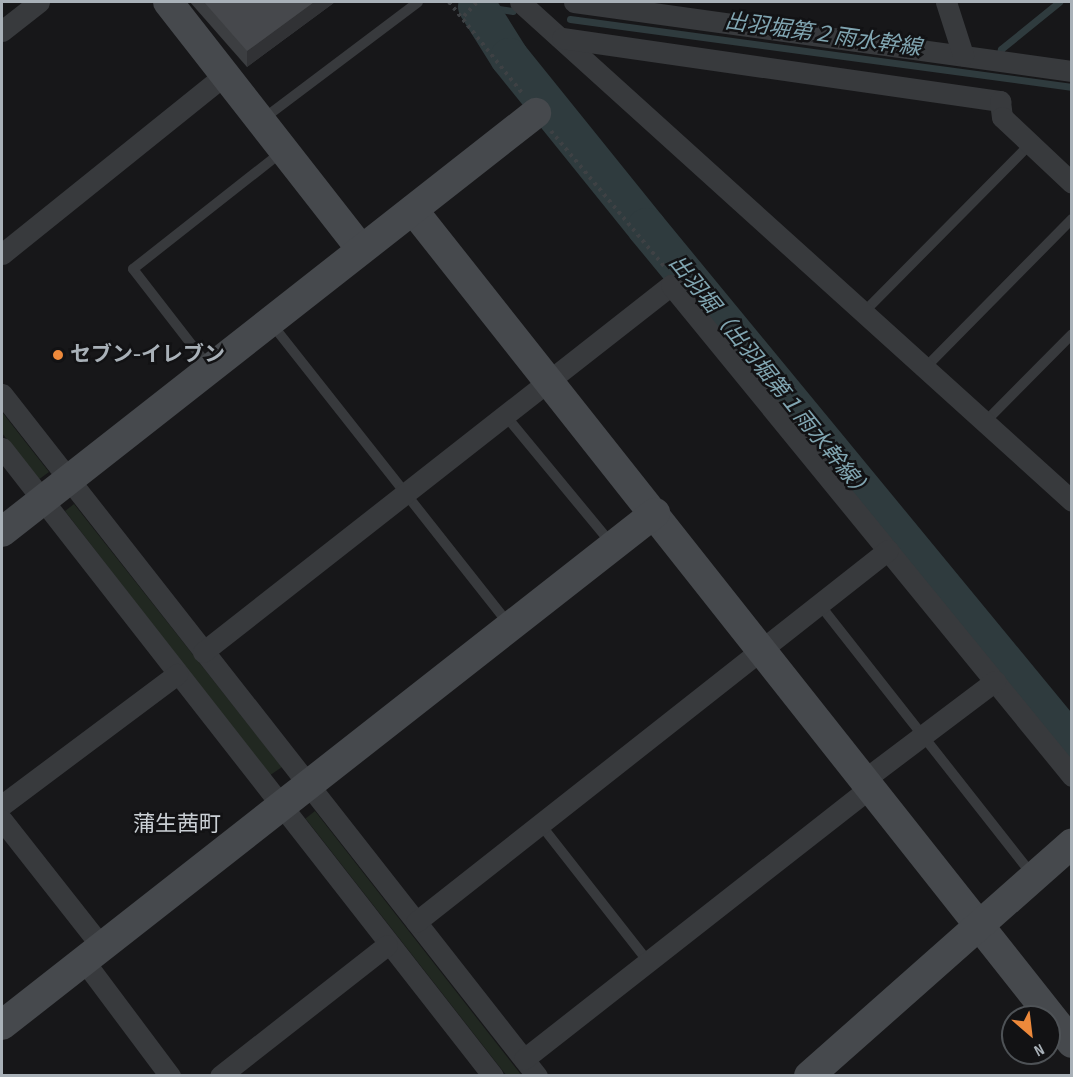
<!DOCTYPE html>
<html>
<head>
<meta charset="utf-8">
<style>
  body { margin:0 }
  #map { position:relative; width:1073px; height:1077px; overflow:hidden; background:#171719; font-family:"Sofia Sans Condensed","Noto Sans JP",sans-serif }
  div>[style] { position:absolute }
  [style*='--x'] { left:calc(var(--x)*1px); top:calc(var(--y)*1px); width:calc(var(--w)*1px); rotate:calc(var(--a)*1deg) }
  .green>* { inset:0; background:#212821; transform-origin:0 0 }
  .stream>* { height:7px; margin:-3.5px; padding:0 3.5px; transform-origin:3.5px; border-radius:3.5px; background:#2f3b3e }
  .river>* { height:39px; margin:-19.5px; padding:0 19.5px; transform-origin:19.5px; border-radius:19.5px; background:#2f3b3e }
  .path>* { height:4px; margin-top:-2px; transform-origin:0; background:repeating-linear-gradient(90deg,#3e4144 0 3px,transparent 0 7.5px) }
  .lane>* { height:10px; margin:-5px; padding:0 5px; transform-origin:5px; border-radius:5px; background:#383a3d }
  .street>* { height:21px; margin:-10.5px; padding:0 10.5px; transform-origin:10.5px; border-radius:10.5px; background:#383a3d }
  .secondary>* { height:30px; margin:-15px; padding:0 15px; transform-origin:15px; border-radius:15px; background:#46494d }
  .wall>* { inset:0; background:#3c3e41 }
  .shaded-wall>* { inset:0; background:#313235 }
  .building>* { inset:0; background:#46484c }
  .dots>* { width:16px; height:16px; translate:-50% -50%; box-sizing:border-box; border:3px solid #121214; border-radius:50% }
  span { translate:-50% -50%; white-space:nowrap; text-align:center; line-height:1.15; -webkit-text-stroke:5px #121214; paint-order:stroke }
  .poi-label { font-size:21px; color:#a9b1b8; font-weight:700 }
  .left { translate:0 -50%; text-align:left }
  .water-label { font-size:22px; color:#81a6b2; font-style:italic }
  .neighbourhood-label { font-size:22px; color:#cacfd4 }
  .frame { position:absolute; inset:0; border:3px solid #a9b1b8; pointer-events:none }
  .north { position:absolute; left:1001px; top:1005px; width:60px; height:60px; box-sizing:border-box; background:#121214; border:2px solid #4e5256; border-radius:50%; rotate:152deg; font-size:16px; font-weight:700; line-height:24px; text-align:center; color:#a9b1b8 }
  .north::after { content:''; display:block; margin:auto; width:21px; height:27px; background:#ed893b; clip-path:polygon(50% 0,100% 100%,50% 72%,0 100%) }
</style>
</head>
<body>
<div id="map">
  <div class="green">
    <div style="clip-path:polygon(2px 412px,49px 472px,38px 480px,2px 433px)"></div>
    <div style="clip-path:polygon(74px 504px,282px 767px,269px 776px,65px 511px)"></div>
    <div style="left:315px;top:811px;width:337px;height:12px;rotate:52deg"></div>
  </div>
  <div class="stream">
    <div style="--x:477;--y:6;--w:36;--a:8"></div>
    <div style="--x:570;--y:19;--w:507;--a:7.71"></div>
    <div style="--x:998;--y:59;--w:10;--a:-73"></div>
    <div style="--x:1001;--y:49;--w:75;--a:-39"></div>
  </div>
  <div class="river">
    <div style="--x:477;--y:6;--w:60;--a:57.9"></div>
    <div style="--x:509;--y:57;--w:218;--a:51.1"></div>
    <div style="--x:646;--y:227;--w:670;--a:50.51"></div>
  </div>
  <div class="path">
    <div style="--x:449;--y:2;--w:118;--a:51.2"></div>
    <div style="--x:464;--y:16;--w:19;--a:-47"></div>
    <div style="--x:551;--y:131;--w:176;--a:50.1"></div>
  </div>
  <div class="lane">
    <div style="--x:263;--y:119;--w:194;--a:-37"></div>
    <div style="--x:863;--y:313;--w:238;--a:-45.3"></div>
    <div style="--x:271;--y:323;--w:384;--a:51.7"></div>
    <div style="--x:209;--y:367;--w:124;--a:-127.8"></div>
    <div style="--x:133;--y:269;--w:191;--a:-38.2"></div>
    <div style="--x:924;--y:369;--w:211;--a:-45.4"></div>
    <div style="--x:505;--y:415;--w:166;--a:50.4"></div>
    <div style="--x:984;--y:423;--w:125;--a:-45.3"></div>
    <div style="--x:820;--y:605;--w:345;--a:51.8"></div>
    <div style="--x:541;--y:825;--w:172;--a:51.9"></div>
  </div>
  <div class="street">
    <div style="--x:520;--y:2;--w:744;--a:42.11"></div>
    <div style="--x:574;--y:2;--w:503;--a:7.89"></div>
    <div style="--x:946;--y:2;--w:56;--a:72.2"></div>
    <div style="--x:2;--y:31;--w:47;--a:-38.1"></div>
    <div style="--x:562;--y:38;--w:443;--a:8.2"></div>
    <div style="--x:1000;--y:101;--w:16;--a:83"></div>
    <div style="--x:1002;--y:117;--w:96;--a:43.3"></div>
    <div style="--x:2;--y:254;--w:286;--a:-38.8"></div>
    <div style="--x:2;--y:394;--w:867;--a:51.89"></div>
    <div style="--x:2;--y:448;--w:797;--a:51.98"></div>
    <div style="--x:203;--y:652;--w:595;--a:-38.1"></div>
    <div style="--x:671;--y:285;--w:634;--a:50.76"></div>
    <div style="--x:865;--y:779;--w:163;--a:-37"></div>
    <div style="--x:2;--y:805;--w:219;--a:-36.8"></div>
    <div style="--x:2;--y:820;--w:162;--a:51.8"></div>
    <div style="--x:416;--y:922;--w:601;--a:-38.24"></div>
    <div style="--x:84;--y:961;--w:144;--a:53.2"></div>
    <div style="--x:524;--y:1059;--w:439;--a:-38.1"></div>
    <div style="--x:220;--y:1076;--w:212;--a:-38.1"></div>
  </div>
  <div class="secondary">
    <div style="--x:168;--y:2;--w:313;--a:52"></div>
    <div style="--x:413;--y:210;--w:1062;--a:51.65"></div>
    <div style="--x:2;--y:532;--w:679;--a:-38.12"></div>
    <div style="--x:2;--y:1025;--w:830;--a:-38.1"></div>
    <div style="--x:809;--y:1076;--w:351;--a:-41.5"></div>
  </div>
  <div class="wall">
    <div style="clip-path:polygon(190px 2px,335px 2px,247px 67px)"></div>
  </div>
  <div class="shaded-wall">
    <div style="clip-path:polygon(314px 2px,335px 2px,247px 67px,247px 51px)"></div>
  </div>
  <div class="building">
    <div style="clip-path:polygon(204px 2px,314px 2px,247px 51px)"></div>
  </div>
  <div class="dots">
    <div style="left:58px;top:355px;background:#ed893b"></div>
  </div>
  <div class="poi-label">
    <span class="left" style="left:70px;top:355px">セブン-イレブン</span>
  </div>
  <div class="water-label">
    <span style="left:823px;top:35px;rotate:8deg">出羽堀第２雨水幹線</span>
    <span style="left:770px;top:378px;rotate:51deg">出羽堀（出羽堀第１雨水幹線）</span>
  </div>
  <div class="neighbourhood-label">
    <span style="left:177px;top:825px">蒲生茜町</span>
  </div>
  <div class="frame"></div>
  <div class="north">N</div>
</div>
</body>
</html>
